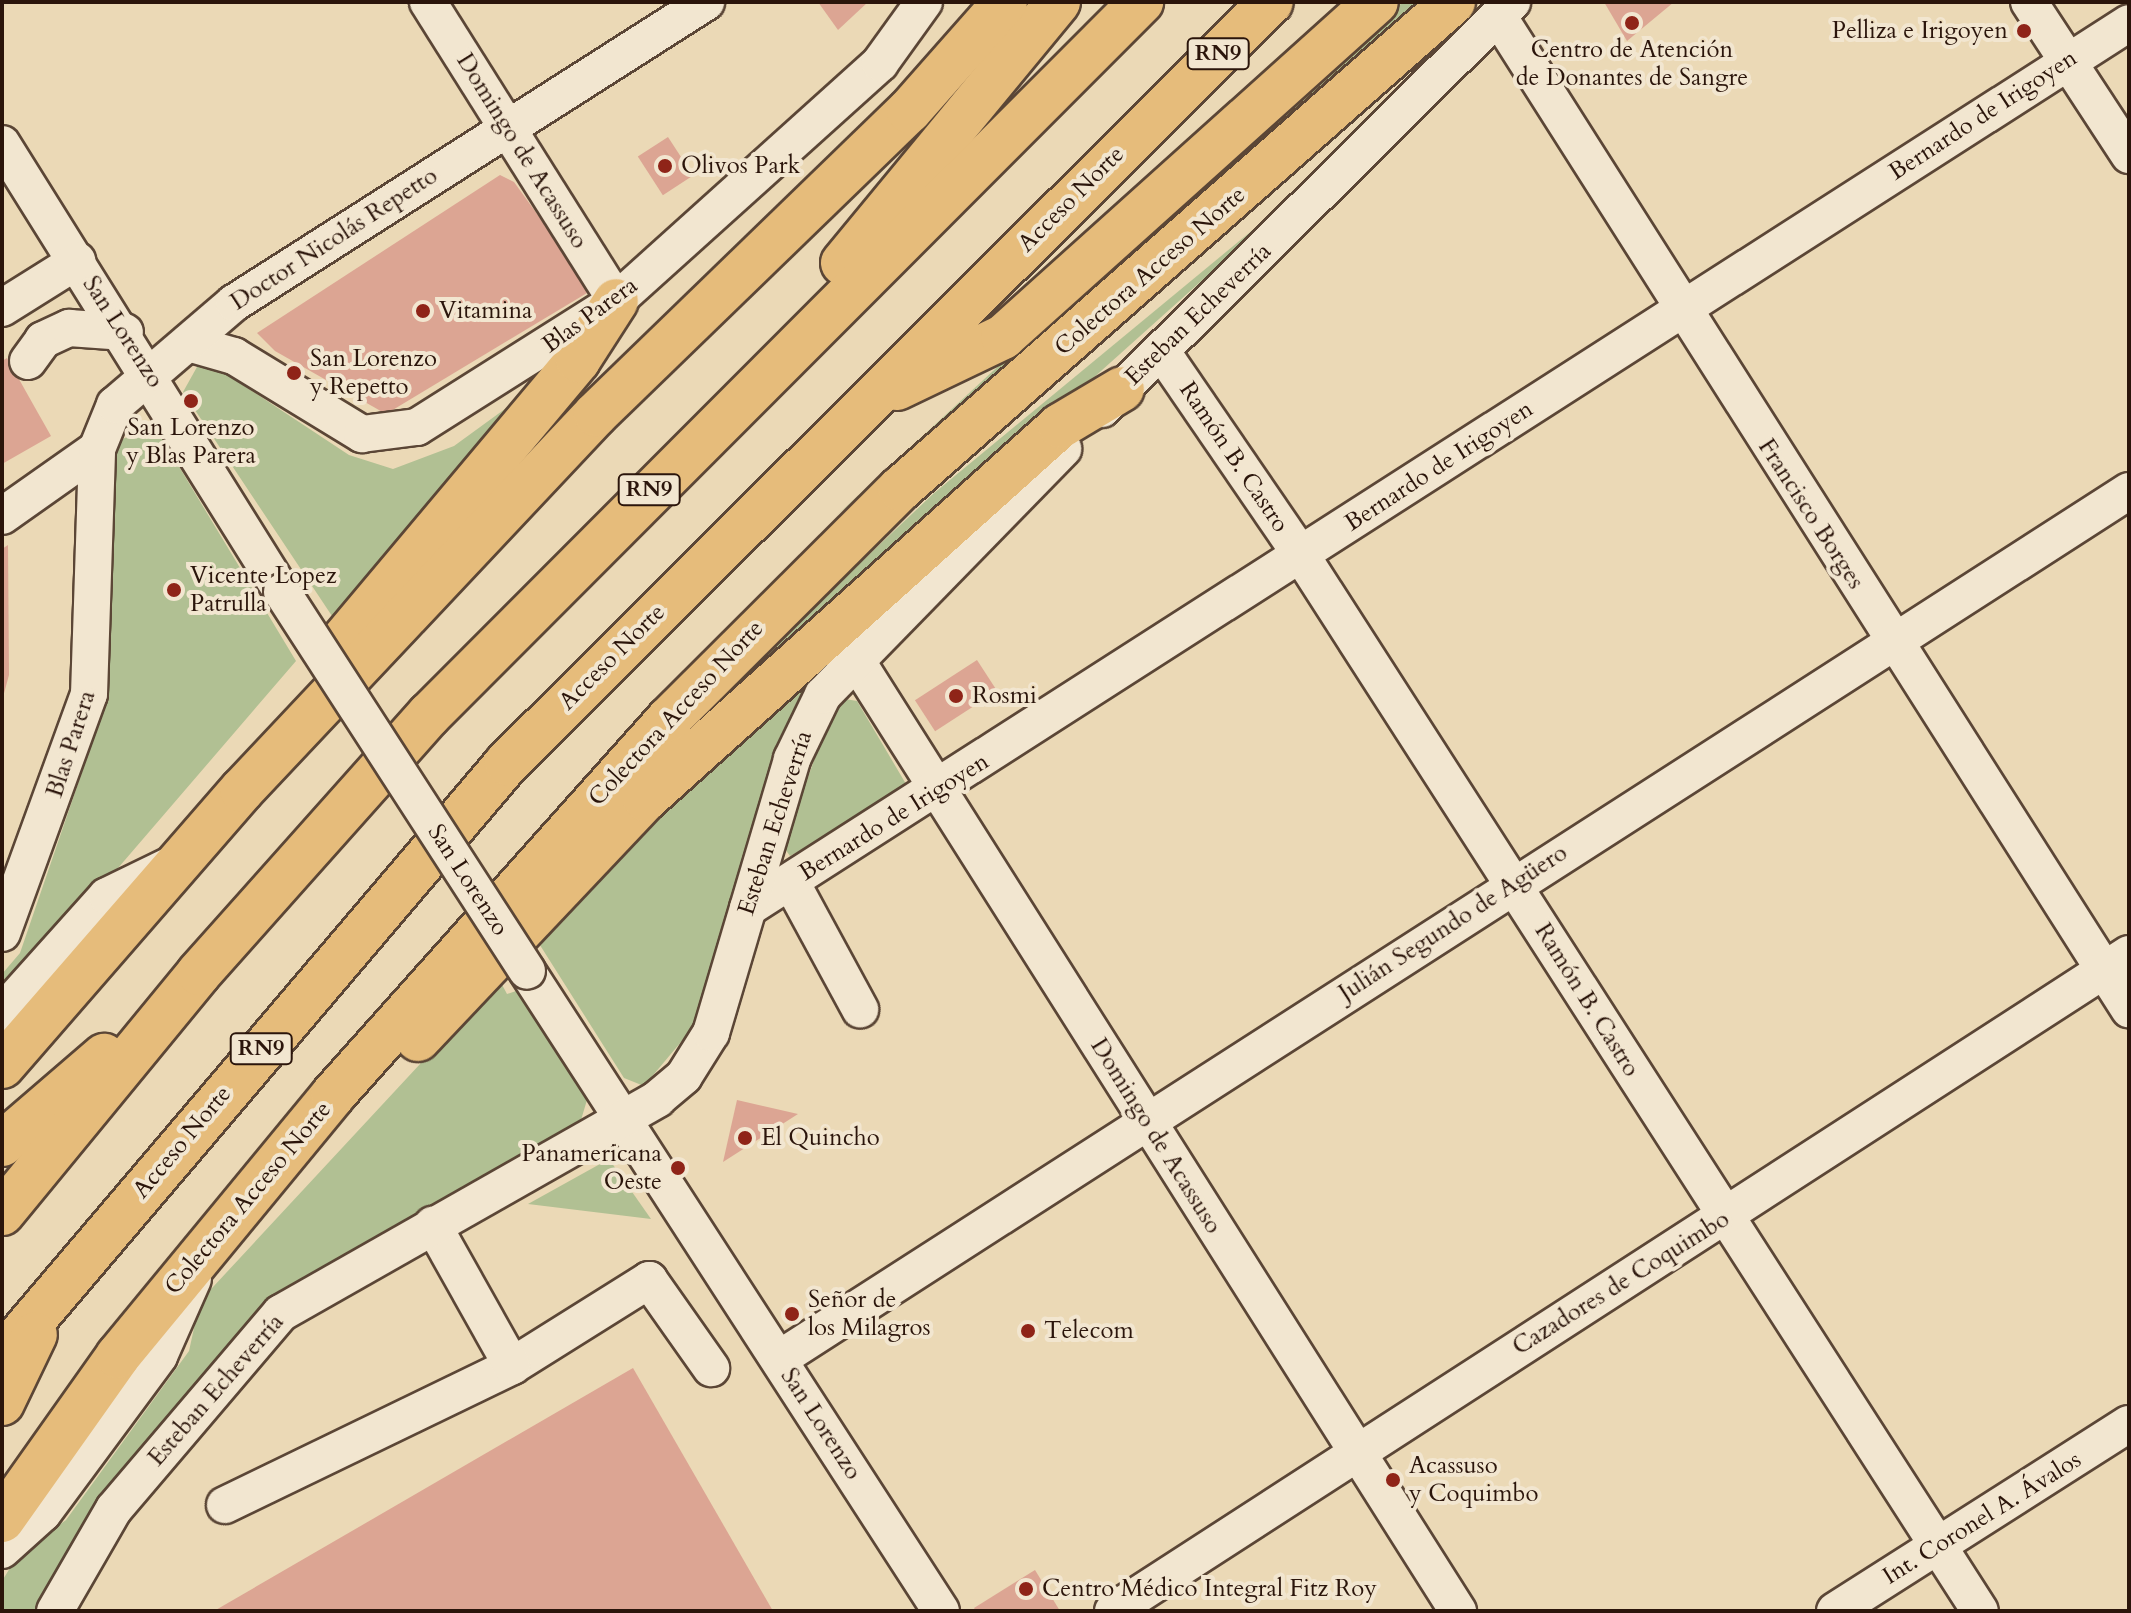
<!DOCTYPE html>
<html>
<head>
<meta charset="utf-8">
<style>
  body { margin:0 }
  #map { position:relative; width:2131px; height:1613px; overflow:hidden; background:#ebd9b6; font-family:Cardo,serif }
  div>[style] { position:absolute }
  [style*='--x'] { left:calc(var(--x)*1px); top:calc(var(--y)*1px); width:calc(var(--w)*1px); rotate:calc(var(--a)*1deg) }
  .green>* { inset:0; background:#b1c093 }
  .building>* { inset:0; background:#dca593; transform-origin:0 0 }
  .roads { filter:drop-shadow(2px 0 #5b4636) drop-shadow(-2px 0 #5b4636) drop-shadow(0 2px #5b4636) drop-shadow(0 -2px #5b4636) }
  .minor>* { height:36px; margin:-18px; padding:0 18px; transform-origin:18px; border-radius:18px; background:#f2e6d0 }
  .highway>* { height:44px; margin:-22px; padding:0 22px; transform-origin:22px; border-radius:22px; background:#e6bc7b }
  .bridges { filter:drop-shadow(2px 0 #5b4636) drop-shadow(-2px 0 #5b4636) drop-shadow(0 2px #5b4636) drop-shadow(0 -2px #5b4636) }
  .minor-bridge>* { height:36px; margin:-18px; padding:0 18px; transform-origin:18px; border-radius:18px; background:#f2e6d0 }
  .dots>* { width:22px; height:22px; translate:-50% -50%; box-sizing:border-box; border:4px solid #f2e6d0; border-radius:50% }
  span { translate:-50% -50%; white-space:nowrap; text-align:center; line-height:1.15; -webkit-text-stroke:8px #f2e6d0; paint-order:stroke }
  .shield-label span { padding:2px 6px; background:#f2e6d0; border:2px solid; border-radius:6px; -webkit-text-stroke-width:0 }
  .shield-label { font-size:22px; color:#2b150b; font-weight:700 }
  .poi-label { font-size:24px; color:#2b150b }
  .right { translate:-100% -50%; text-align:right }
  .left { translate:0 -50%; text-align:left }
  .street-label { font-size:24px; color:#2b150b }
  .frame { position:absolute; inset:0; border:4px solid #2b150b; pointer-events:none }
</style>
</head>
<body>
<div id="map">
  <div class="green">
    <div style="clip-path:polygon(1403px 2px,1427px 2px,836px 516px,1006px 359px)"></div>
    <div style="clip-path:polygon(1324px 171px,926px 528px,696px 729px,743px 674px,933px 494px)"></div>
    <div style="clip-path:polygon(202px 358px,349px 455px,393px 469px,454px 446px,539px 384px,334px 619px,183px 392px)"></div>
    <div style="clip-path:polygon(154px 425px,296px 661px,2px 1003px,2px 974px,20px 953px,106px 702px,110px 458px,116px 442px)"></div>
    <div style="clip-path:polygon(907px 574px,808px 688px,786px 725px,691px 1030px,644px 1086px,624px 1078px,538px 942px,671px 796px)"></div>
    <div style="clip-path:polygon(845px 699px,857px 701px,906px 784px,898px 798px,790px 856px,783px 846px,832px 711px)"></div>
    <div style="clip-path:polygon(499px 979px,507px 994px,519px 990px,587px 1100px,578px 1130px,289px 1293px,41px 1611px,2px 1611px,2px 1581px,18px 1555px,66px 1520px,189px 1351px,200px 1301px)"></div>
    <div style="clip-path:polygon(609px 1159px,651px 1219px,528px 1204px)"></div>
  </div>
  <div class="building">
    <div style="clip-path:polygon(818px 2px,868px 2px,838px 30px)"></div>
    <div style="clip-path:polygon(1604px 2px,1674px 2px,1627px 41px)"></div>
    <div style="left:668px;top:137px;width:46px;height:36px;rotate:57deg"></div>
    <div style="clip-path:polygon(500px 175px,514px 182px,592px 290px,386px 414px,275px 351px,257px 333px)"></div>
    <div style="clip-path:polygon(7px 358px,51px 436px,2px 464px,2px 361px)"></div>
    <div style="clip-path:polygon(8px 545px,9px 675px,3px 697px,2px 549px)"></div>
    <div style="left:977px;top:660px;width:37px;height:74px;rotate:57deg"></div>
    <div style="clip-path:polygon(737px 1100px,798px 1114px,723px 1162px)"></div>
    <div style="clip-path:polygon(633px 1368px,773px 1611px,214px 1611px)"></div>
    <div style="clip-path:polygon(1035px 1570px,1060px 1611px,976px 1611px,974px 1608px)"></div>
  </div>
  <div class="roads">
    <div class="minor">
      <div style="--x:428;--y:2;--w:353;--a:57.8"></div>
      <div style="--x:2029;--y:2;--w:183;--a:56.8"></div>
      <div style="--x:1498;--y:16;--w:1177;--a:57.57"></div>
      <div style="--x:2;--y:144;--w:528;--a:57.99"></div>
      <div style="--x:2;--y:308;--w:89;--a:-32.1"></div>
      <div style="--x:188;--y:343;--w:48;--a:15.8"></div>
      <div style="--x:234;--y:356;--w:150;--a:31.4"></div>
      <div style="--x:362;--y:434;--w:55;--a:-7.3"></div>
      <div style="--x:417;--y:427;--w:236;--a:-32.3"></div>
      <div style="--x:616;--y:301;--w:355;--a:-42"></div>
      <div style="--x:880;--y:63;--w:75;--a:-54.2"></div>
      <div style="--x:1162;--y:352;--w:246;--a:55.6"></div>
      <div style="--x:1301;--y:555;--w:1255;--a:57.26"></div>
      <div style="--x:28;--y:361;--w:26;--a:-54"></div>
      <div style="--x:43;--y:340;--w:29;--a:-25"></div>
      <div style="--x:69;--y:328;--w:56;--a:4.1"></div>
      <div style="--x:1102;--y:409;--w:578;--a:-44.79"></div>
      <div style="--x:2;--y:516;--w:116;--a:-35.2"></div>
      <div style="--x:856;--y:660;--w:1126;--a:57.67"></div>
      <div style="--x:791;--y:882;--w:145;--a:61.5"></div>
      <div style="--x:748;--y:908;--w:1640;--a:-32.65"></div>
      <div style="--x:2;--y:933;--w:254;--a:-70"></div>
      <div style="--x:89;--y:694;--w:245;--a:-88.1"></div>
      <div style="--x:97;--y:449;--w:48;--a:-67.8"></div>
      <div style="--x:115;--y:405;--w:157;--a:-40.6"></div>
      <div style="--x:234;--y:303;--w:560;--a:-32.53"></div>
      <div style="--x:527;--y:971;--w:762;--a:57.1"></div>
      <div style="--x:2;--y:1013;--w:157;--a:-48.1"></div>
      <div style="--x:107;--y:896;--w:76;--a:-25.9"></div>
      <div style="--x:779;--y:1359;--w:1605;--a:-32.74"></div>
      <div style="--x:512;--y:1366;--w:162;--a:-32.1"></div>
      <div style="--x:649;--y:1280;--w:108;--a:54.8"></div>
      <div style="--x:225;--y:1505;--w:319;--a:-25.8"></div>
      <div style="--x:512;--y:1366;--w:162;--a:-119.3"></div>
      <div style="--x:2;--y:1550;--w:55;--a:-42.1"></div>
      <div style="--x:43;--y:1513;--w:195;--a:-53.5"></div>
      <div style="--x:159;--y:1356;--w:84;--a:-66.2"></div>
      <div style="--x:55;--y:1611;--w:118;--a:-60"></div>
      <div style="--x:114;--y:1509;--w:257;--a:-49.6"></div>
      <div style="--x:281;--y:1313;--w:433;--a:-29.6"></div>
      <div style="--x:657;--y:1099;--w:35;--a:-40"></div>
      <div style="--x:684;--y:1076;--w:51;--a:-57.9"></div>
      <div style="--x:711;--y:1033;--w:286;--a:-73.5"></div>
      <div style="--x:792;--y:759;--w:71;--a:-64.2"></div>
      <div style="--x:823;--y:695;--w:344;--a:-45.7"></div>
      <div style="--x:1113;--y:1611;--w:1210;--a:-32.89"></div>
      <div style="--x:1835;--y:1611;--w:348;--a:-32.5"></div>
    </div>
    <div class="highway">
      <div style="--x:843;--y:263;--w:338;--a:-50.5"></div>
      <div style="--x:897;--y:388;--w:118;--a:-25.7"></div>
      <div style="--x:1003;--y:337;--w:501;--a:-41.93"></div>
      <div style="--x:335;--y:650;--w:378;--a:-50"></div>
      <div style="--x:578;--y:360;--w:70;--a:-57.2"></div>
      <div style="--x:418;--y:1039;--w:330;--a:-46.6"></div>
      <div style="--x:645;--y:799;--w:558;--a:-41.95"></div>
      <div style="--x:1060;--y:426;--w:72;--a:-30.8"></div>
      <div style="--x:2;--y:1066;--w:366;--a:-49"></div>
      <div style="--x:242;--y:790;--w:516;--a:-46.73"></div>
      <div style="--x:596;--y:414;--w:436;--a:-44.1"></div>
      <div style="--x:909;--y:111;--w:145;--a:-48.6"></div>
      <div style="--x:2;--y:1144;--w:135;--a:-40.8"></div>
      <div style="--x:2;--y:1213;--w:310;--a:-50.6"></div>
      <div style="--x:199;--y:973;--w:346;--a:-48.3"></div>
      <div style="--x:429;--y:715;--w:1008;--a:-45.04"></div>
      <div style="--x:2;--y:1357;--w:780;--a:-49.63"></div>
      <div style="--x:507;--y:763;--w:1078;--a:-44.89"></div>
      <div style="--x:2;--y:1403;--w:76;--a:-64.4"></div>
      <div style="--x:2;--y:1520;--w:201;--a:-54.7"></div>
      <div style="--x:118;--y:1356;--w:338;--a:-50.5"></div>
      <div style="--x:333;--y:1095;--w:504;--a:-48.22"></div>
      <div style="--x:669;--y:719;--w:326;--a:-44.9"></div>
      <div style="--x:900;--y:489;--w:737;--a:-41.37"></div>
    </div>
  </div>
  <div class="bridges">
    <div class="minor-bridge">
      <div style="--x:282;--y:592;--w:451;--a:57.1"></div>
    </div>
  </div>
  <div class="dots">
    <div style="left:1632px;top:23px;background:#8f2418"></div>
    <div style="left:2024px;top:31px;background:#8f2418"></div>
    <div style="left:665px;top:166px;background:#8f2418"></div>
    <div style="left:423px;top:311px;background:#8f2418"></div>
    <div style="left:294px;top:373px;background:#8f2418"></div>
    <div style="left:191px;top:401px;background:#8f2418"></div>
    <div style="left:174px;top:590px;background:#8f2418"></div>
    <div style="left:956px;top:696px;background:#8f2418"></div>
    <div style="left:745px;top:1138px;background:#8f2418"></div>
    <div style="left:678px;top:1168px;background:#8f2418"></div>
    <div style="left:792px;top:1314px;background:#8f2418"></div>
    <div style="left:1028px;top:1331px;background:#8f2418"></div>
    <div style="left:1393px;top:1480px;background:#8f2418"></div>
    <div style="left:1026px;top:1589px;background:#8f2418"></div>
  </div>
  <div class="shield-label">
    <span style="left:1218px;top:54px">RN9</span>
    <span style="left:649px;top:490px">RN9</span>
    <span style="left:261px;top:1049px">RN9</span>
  </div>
  <div class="poi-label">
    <span class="right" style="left:2008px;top:31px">Pelliza e Irigoyen</span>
    <span style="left:1632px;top:64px">Centro de Atención<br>de Donantes de Sangre</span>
    <span class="left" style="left:681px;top:166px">Olivos Park</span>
    <span class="left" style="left:439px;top:311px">Vitamina</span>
    <span class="left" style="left:310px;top:373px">San Lorenzo<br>y Repetto</span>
    <span style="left:191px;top:442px">San Lorenzo<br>y Blas Parera</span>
    <span class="left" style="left:190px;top:590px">Vicente Lopez<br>Patrulla</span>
    <span class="left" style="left:972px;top:696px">Rosmi</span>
    <span class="left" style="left:761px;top:1138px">El Quincho</span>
    <span class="right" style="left:662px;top:1168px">Panamericana<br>Oeste</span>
    <span class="left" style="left:808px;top:1314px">Señor de<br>los Milagros</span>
    <span class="left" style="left:1044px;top:1331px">Telecom</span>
    <span class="left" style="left:1409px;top:1480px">Acassuso<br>y Coquimbo</span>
    <span class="left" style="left:1042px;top:1589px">Centro Médico Integral Fitz Roy</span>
  </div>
  <div class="street-label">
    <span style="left:1983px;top:115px;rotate:-33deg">Bernardo de Irigoyen</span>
    <span style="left:522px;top:151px;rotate:58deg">Domingo de Acassuso</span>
    <span style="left:1071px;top:199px;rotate:-45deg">Acceso Norte</span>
    <span style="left:334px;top:239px;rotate:-33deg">Doctor Nicolás Repetto</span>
    <span style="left:1150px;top:271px;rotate:-41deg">Colectora Acceso Norte</span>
    <span style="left:1198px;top:314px;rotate:-44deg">Esteban Echeverría</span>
    <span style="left:590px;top:315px;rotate:-36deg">Blas Parera</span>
    <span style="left:123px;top:332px;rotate:57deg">San Lorenzo</span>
    <span style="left:1234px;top:457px;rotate:56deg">Ramón B. Castro</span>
    <span style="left:1439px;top:466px;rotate:-33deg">Bernardo de Irigoyen</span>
    <span style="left:1811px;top:514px;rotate:57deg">Francisco Borges</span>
    <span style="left:612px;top:657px;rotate:-45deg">Acceso Norte</span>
    <span style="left:676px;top:713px;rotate:-47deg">Colectora Acceso Norte</span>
    <span style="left:71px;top:744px;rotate:-72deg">Blas Parera</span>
    <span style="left:894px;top:817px;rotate:-32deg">Bernardo de Irigoyen</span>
    <span style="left:775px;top:823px;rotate:-72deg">Esteban Echeverría</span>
    <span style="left:468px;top:880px;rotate:57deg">San Lorenzo</span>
    <span style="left:1453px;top:923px;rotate:-33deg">Julián Segundo de Agüero</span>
    <span style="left:1587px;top:1000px;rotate:58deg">Ramón B. Castro</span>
    <span style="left:1156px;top:1136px;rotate:58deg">Domingo de Acassuso</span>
    <span style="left:182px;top:1142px;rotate:-50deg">Acceso Norte</span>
    <span style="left:248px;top:1198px;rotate:-50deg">Colectora Acceso Norte</span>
    <span style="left:1621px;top:1283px;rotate:-32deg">Cazadores de Coquimbo</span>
    <span style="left:216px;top:1390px;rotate:-49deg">Esteban Echeverría</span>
    <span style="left:821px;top:1424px;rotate:57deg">San Lorenzo</span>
    <span style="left:1982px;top:1518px;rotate:-32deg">Int. Coronel A. Ávalos</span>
  </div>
  <div class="frame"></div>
</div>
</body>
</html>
